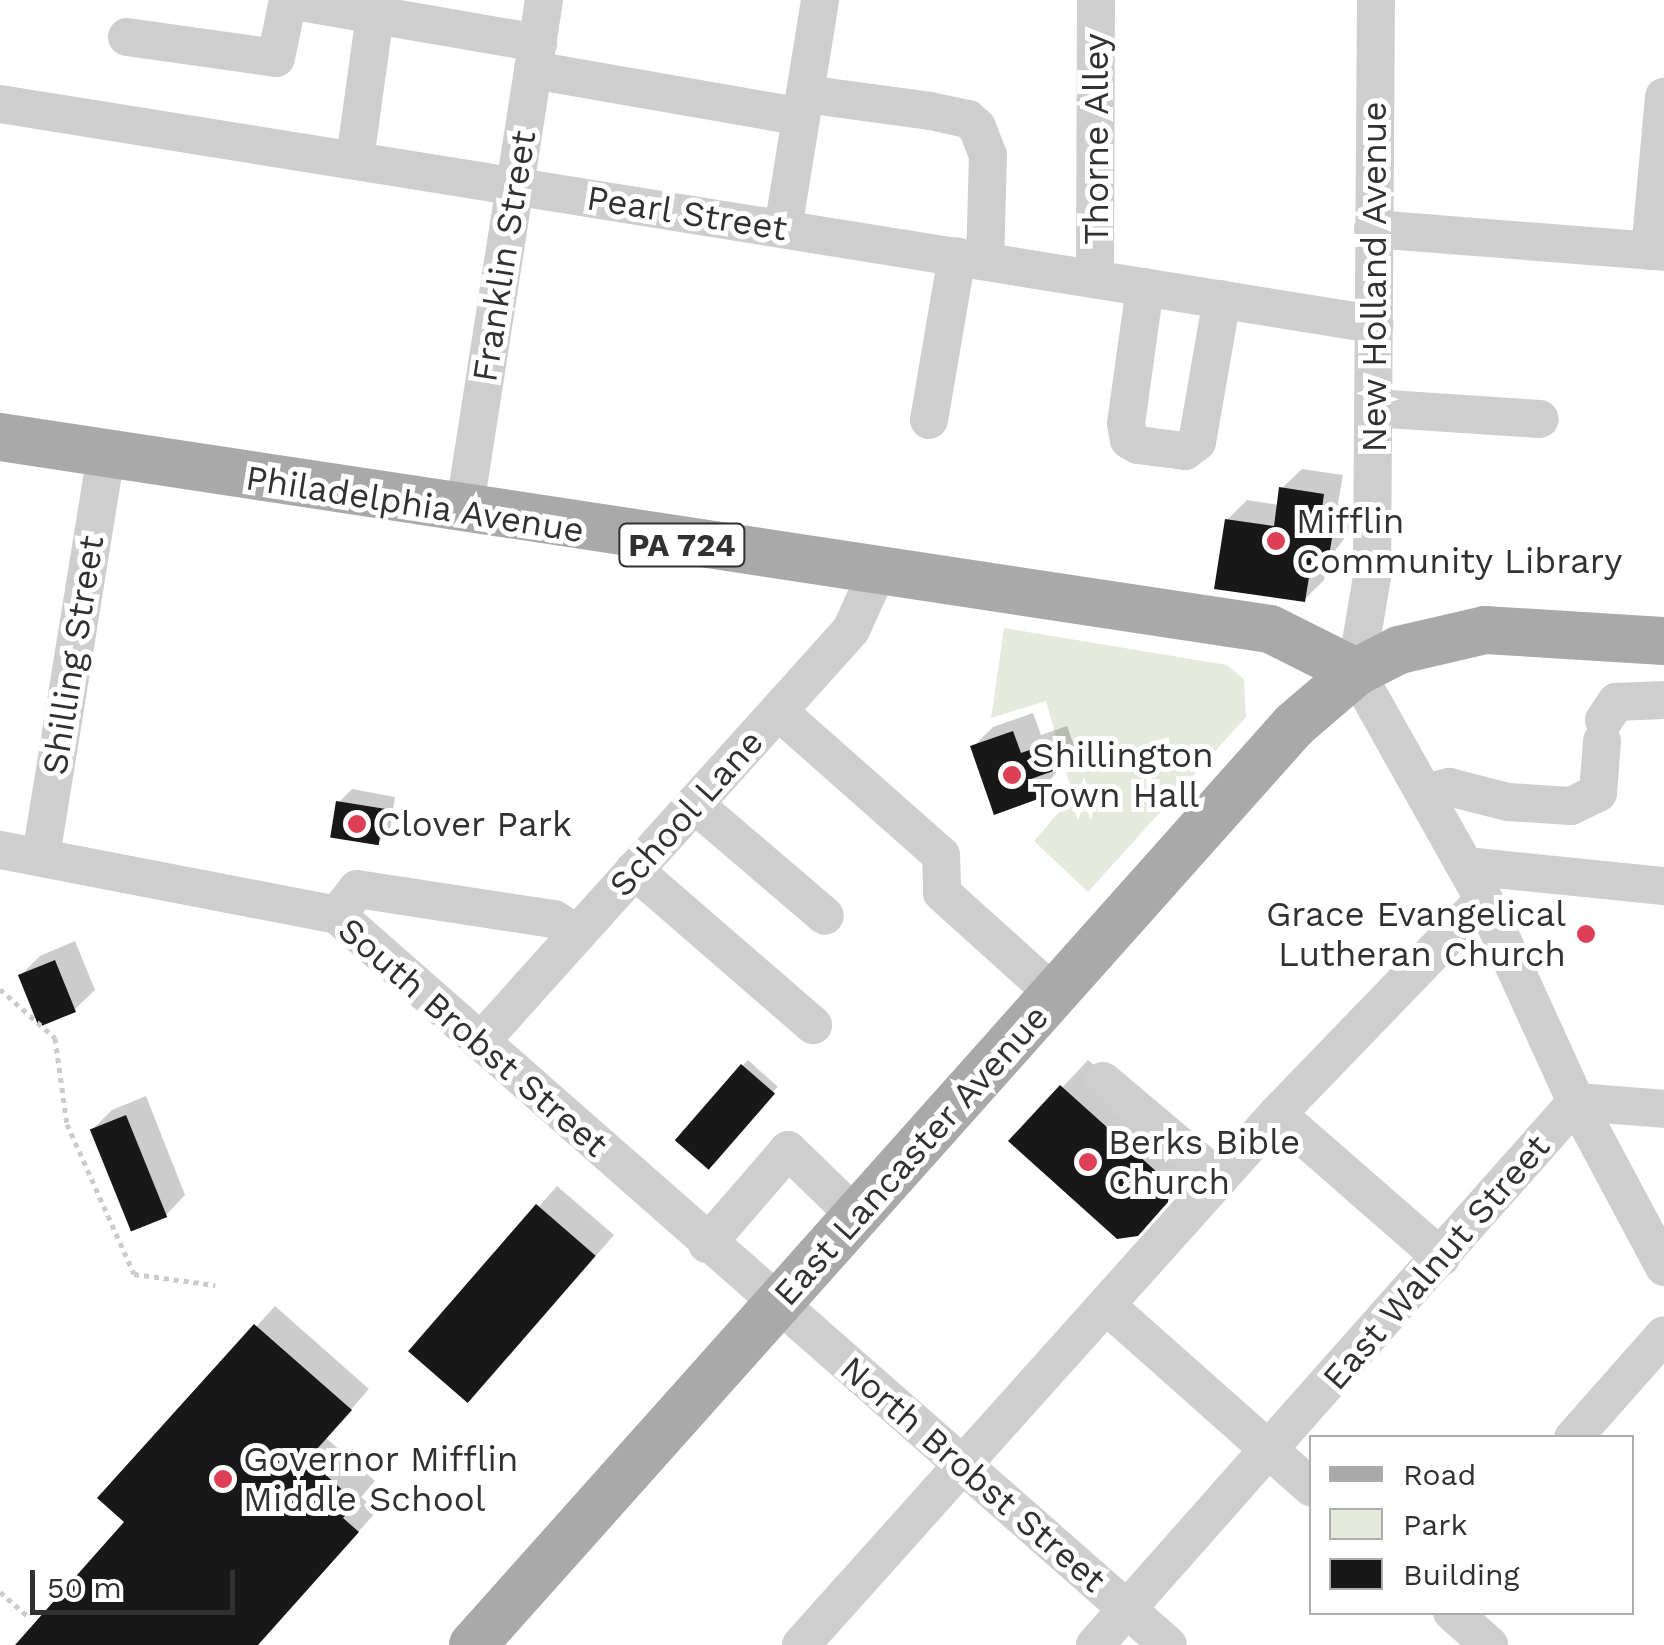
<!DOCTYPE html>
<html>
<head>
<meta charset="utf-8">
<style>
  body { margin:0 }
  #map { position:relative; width:1664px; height:1645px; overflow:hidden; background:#fff; font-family:"Work Sans",sans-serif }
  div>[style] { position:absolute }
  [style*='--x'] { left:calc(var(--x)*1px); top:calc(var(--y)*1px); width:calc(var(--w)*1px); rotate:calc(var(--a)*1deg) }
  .green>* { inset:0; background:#e5eadd }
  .shadow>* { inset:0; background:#0003; transform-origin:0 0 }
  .building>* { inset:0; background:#181818; transform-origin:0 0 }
  .path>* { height:5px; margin-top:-2.5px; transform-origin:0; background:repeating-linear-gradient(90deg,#cbcbcb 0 5px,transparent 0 10px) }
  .minor>* { height:38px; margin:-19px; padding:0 19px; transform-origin:19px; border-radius:19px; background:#cecece }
  .major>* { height:48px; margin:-24px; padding:0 24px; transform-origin:24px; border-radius:24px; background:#a9a9a9 }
  .dots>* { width:28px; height:28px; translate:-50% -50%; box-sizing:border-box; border:5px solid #fff; border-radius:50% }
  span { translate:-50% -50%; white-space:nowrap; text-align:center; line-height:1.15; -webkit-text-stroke:10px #fff; paint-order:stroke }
  .shield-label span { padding:2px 8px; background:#fff; border:2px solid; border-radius:8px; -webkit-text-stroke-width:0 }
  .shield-label { font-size:32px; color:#313131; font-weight:700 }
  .street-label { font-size:35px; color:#313131 }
  .poi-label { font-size:35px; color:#313131 }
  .left { translate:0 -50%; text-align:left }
  .right { translate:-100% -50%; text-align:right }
  .legend { position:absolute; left:1309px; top:1435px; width:325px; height:180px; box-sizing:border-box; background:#fff; border:2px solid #adadad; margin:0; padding:12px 18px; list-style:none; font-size:30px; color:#313131 }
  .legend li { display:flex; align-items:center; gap:20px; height:50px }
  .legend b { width:50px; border:2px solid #adadad }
  .scale { position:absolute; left:30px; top:1570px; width:205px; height:45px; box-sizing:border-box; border:5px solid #313131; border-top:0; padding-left:12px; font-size:30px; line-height:35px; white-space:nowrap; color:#313131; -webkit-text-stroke:8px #fff; paint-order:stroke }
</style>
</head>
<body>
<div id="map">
  <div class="green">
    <div style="clip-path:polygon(1004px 628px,1227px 665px,1244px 679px,1246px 717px,1088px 892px,1034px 841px,1073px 796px,1046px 701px,991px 718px)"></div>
  </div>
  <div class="shadow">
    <div style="clip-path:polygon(1302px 469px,1343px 475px,1338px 504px,1352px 506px,1348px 534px,1327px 561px,1324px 580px,1304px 600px,1227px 520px,1247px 500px,1279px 505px,1282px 488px)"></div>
    <div style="clip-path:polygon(1033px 713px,1041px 735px,1067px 726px,1075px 748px,1037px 797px,973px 747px,993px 727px)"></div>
    <div style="clip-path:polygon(352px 789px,395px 797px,390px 831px,377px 844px,339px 802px)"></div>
    <div style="clip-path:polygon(75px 941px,95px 990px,75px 1009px,21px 975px,40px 956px)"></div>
    <div style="left:748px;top:1060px;width:40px;height:107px;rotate:42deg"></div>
    <div style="clip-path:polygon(1088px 1060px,1193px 1155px,1193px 1173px,1164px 1206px,1012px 1141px)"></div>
    <div style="clip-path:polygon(146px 1096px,185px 1195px,166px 1215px,93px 1129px,112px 1110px)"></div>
    <div style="clip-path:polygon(557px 1186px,614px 1235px,488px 1380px,412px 1351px)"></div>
    <div style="clip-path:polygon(275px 1306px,369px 1389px,326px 1438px,375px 1481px,361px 1497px,377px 1511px,257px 1645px,18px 1645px,128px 1522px,101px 1498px)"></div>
  </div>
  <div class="building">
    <div style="clip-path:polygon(1279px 487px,1324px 494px,1320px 524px,1334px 526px,1329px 556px,1322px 555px,1320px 572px,1310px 571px,1305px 602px,1214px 589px,1225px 519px,1274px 526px)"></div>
    <div style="clip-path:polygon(1013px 731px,1021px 753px,1047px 744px,1056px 770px,1031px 779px,1038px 799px,994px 815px,970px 746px)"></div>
    <div style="left:336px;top:801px;width:49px;height:37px;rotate:9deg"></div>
    <div style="left:55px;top:960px;width:56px;height:40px;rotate:68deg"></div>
    <div style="left:741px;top:1064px;width:45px;height:101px;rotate:41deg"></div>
    <div style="clip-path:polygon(1060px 1085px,1168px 1182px,1168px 1202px,1138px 1236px,1117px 1239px,1008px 1141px)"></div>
    <div style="left:126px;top:1115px;width:110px;height:39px;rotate:68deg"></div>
    <div style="left:536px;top:1204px;width:79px;height:195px;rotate:41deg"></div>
    <div style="clip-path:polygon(254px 1324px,352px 1410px,308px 1459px,357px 1503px,343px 1518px,359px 1532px,258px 1645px,15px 1645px,124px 1522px,97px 1498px)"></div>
  </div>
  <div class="path">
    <div style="--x:0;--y:989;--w:74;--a:41.7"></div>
    <div style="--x:55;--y:1038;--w:87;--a:82.1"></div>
    <div style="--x:67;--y:1124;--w:164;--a:65.9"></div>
    <div style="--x:134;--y:1274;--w:82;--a:7.7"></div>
    <div style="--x:0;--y:1592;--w:40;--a:41"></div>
  </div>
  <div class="minor">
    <div style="--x:289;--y:0;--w:253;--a:9.8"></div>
    <div style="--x:1376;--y:0;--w:577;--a:90.4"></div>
    <div style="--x:1372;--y:577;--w:96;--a:99.6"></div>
    <div style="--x:1356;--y:672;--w:261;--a:60.7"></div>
    <div style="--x:1484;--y:900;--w:222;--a:65.5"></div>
    <div style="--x:1576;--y:1102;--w:187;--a:61.9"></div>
    <div style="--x:127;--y:37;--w:150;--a:8"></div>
    <div style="--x:276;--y:58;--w:59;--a:-78.3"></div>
    <div style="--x:533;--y:70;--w:272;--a:9.9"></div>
    <div style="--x:805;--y:94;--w:126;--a:7.7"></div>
    <div style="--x:930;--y:111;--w:39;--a:12"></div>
    <div style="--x:968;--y:119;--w:12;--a:42"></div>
    <div style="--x:977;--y:127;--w:30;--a:69"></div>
    <div style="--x:988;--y:155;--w:106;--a:91.6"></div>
    <div style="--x:0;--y:104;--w:1392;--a:9.1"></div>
    <div style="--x:355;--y:159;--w:145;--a:-82.1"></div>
    <div style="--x:783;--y:229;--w:232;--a:-80.8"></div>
    <div style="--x:1373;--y:229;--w:292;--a:4.5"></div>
    <div style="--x:1650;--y:251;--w:155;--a:-84.8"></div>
    <div style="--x:1095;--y:279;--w:279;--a:-89.8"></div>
    <div style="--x:1145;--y:287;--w:138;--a:97.9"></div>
    <div style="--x:1126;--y:424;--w:16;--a:79"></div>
    <div style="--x:1129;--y:440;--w:10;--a:29"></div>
    <div style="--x:1138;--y:445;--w:47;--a:7.3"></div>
    <div style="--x:1185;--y:451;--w:15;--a:-37"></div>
    <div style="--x:1197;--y:442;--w:145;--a:-80.1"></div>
    <div style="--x:1373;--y:408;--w:167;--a:3.8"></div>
    <div style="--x:929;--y:420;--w:166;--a:-80.3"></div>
    <div style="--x:464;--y:512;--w:518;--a:-81.12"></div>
    <div style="--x:778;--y:711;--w:217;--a:41.5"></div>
    <div style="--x:941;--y:855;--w:38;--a:88"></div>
    <div style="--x:942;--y:893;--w:151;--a:42"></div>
    <div style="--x:1604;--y:720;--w:22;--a:-56"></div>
    <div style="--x:1616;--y:702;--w:48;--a:-2.4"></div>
    <div style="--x:1426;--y:793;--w:24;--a:-15"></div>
    <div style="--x:1449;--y:787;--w:61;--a:14.3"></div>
    <div style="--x:1508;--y:802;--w:63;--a:3.6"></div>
    <div style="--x:1571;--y:806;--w:30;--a:-26"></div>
    <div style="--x:1598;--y:793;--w:52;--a:-85.6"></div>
    <div style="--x:694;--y:804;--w:172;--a:40.5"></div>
    <div style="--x:0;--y:850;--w:343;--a:10.9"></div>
    <div style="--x:337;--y:915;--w:1106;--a:41.3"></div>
    <div style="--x:41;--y:856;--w:407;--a:-80.8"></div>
    <div style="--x:1466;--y:866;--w:199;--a:5.8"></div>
    <div style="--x:634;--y:870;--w:237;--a:40.9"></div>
    <div style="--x:337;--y:915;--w:33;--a:-52"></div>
    <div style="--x:357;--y:889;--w:199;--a:8.7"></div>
    <div style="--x:554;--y:919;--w:27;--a:33"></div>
    <div style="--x:481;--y:1041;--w:553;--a:-48.01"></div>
    <div style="--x:851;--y:630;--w:60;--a:-65.6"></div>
    <div style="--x:1103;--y:1081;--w:152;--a:40.2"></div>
    <div style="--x:1277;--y:1114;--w:218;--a:41.1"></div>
    <div style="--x:707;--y:1244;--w:124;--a:-49.2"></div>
    <div style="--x:788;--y:1150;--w:96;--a:44.2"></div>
    <div style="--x:1107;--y:1306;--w:274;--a:41.6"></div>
    <div style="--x:1573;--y:1438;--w:137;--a:-48.5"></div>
    <div style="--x:1452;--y:1612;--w:50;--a:41.7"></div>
    <div style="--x:801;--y:1645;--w:713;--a:-48.13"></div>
    <div style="--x:1277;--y:1114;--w:298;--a:-46"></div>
    <div style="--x:1095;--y:1645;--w:725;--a:-48.46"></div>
    <div style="--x:1576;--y:1102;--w:88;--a:4.5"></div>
  </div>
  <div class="major">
    <div style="--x:0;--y:437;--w:1284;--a:8.6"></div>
    <div style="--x:1270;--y:629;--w:96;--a:26.6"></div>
    <div style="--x:473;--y:1645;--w:1233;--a:-48.25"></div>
    <div style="--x:1294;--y:725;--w:82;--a:-40.5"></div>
    <div style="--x:1356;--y:672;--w:48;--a:-27.1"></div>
    <div style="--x:1399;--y:650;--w:88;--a:-13.1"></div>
    <div style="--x:1485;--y:630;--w:179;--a:3.5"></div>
  </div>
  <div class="dots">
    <div style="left:1276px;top:541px;background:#dd3f57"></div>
    <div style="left:1012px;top:775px;background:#dd3f57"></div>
    <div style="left:357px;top:824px;background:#dd3f57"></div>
    <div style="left:1586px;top:934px;background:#dd3f57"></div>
    <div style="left:1088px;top:1162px;background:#dd3f57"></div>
    <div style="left:223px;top:1479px;background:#dd3f57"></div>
  </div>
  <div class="shield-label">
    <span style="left:682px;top:545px">PA 724</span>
  </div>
  <div class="street-label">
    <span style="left:1096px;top:139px;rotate:-90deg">Thorne Alley</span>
    <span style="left:687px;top:213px;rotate:9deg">Pearl Street</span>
    <span style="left:504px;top:256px;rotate:-81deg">Franklin Street</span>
    <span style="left:1374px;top:277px;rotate:-90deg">New Holland Avenue</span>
    <span style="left:415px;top:504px;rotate:9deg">Philadelphia Avenue</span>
    <span style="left:73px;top:655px;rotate:-81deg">Shilling Street</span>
    <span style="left:686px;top:813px;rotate:-48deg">School Lane</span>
    <span style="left:473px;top:1037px;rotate:41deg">South Brobst Street</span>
    <span style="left:911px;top:1155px;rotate:-48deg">East Lancaster Avenue</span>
    <span style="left:1436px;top:1262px;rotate:-49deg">East Walnut Street</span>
    <span style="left:973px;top:1474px;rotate:41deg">North Brobst Street</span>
  </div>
  <div class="poi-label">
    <span class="left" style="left:1296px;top:541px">Mifflin<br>Community Library</span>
    <span class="left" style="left:1032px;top:775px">Shillington<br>Town Hall</span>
    <span class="left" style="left:377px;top:824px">Clover Park</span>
    <span class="right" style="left:1566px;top:934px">Grace Evangelical<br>Lutheran Church</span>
    <span class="left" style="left:1108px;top:1162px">Berks Bible<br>Church</span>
    <span class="left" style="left:243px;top:1479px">Governor Mifflin<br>Middle School</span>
  </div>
  <ul class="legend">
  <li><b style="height:12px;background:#a9a9a9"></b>Road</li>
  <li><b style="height:28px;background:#e5eadd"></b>Park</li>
  <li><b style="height:28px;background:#181818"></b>Building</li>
  </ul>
  <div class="scale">50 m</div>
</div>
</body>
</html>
